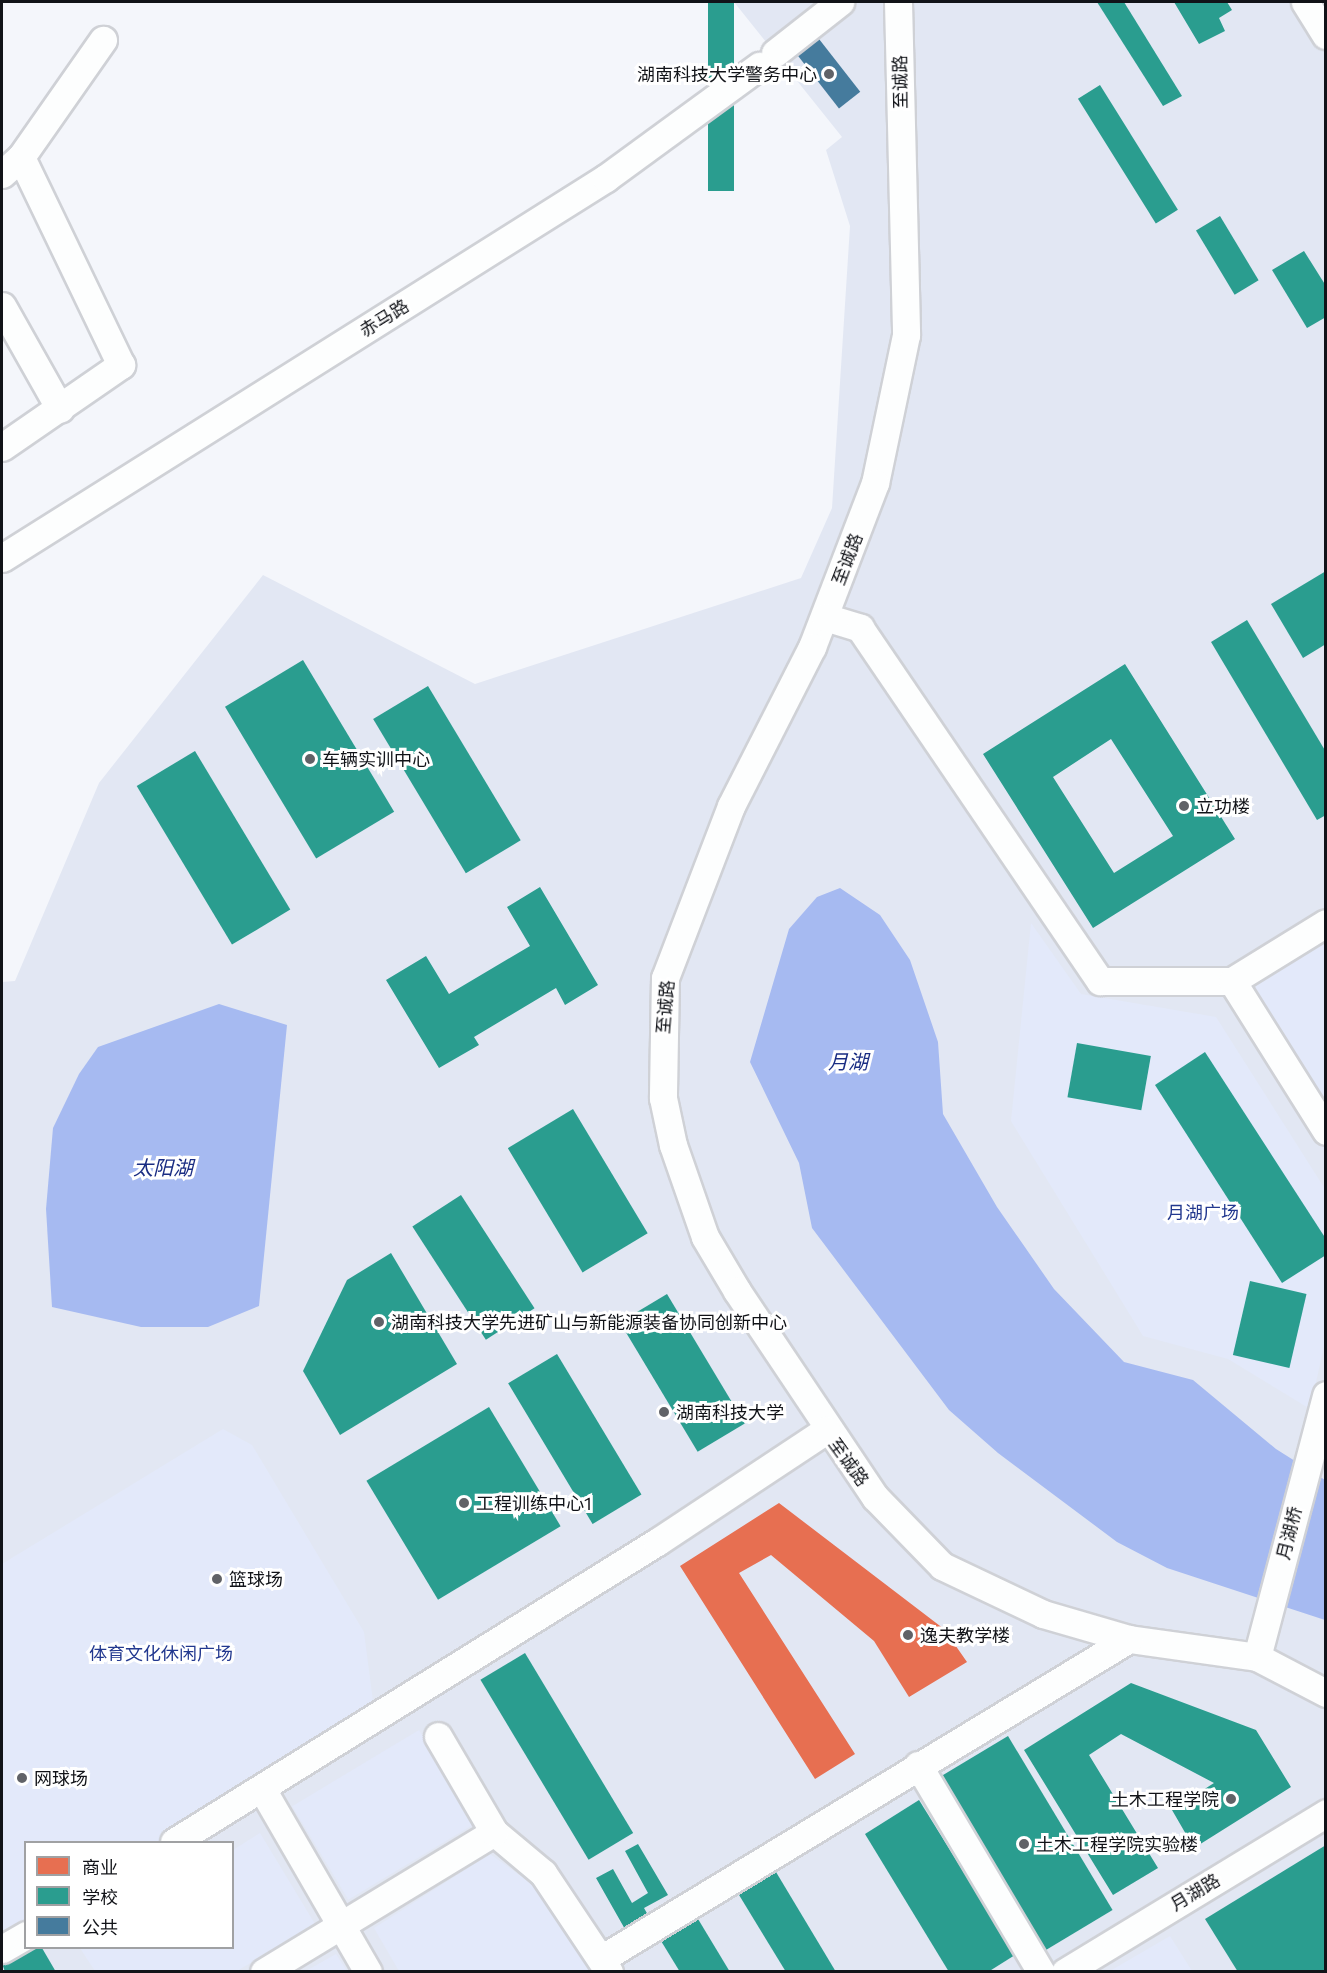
<!DOCTYPE html>
<html>
<head>
<meta charset="utf-8">
<style>
  body { margin:0 }
  #map { position:relative; width:1327px; height:1973px; overflow:hidden; background:#f4f6fb; font-family:Commissioner,"Noto Sans SC",sans-serif }
  div>[style] { position:absolute }
  [style*='--x'] { left:calc(var(--x)*1px); top:calc(var(--y)*1px); width:calc(var(--w)*1px); rotate:calc(var(--a)*1deg) }
  .built>* { inset:0; background:#e2e7f3 }
  .green>* { inset:0; background:#e3e9fa; transform-origin:0 0 }
  .water>* { inset:0; background:#a6baf1 }
  .shops>* { inset:0; background:#e76f51 }
  .schools>* { inset:0; background:#2a9d8f; transform-origin:0 0 }
  .public>* { inset:0; background:#457b9d; transform-origin:0 0 }
  .roads { filter:drop-shadow(2px 0 #cfd1d6) drop-shadow(-2px 0 #cfd1d6) drop-shadow(0 2px #cfd1d6) drop-shadow(0 -2px #cfd1d6) }
  .minor>* { height:27px; margin:-13.5px; padding:0 13.5px; transform-origin:13.5px; border-radius:13.5px; background:#fdfefe }
  .dots>* { width:16px; height:16px; translate:-50% -50%; box-sizing:border-box; border:3px solid #fff; border-radius:50% }
  span { translate:-50% -50%; white-space:nowrap; text-align:center; line-height:1.15; -webkit-text-stroke:6px #fff; paint-order:stroke }
  .poi-label { font-size:18px; color:#111318 }
  .right { translate:-100% -50%; text-align:right }
  .left { translate:0 -50%; text-align:left }
  .street-label { font-size:18px; color:#111318 }
  .park-label { font-size:18px; color:#22388f }
  .water-label { font-size:20px; color:#1a2d83; font-style:italic }
  .frame { position:absolute; inset:0; border:3px solid #111318; pointer-events:none }
  .legend { position:absolute; left:24px; top:1841px; width:210px; height:108px; box-sizing:border-box; background:#fff; border:2px solid #a0a1a3; margin:0; padding:8px 10px; list-style:none; font-size:18px; color:#111318 }
  .legend li { display:flex; align-items:center; gap:12px; height:30px }
  .legend b { width:30px; border:2px solid #a0a1a3 }
</style>
</head>
<body>
<div id="map">
  <div class="built">
    <div style="clip-path:polygon(evenodd,734px 2px,1325px 2px,1325px 1971px,2px 1972px,2px 982px,15px 981px,99px 783px,263px 575px,475px 684px,801px 578px,832px 508px,850px 226px,826px 150px,842px 137px,734px 2px,26px 1842px,232px 1842px,232px 1948px,26px 1948px,26px 1842px)"></div>
  </div>
  <div class="green">
    <div style="clip-path:polygon(1031px 923px,1081px 994px,1216px 1017px,1325px 1189px,1325px 1342px,1310px 1409px,1228px 1359px,1143px 1336px,1011px 1121px)"></div>
    <div style="clip-path:polygon(1325px 934px,1325px 1115px,1253px 1000px,1258px 976px)"></div>
    <div style="clip-path:polygon(223px 1429px,252px 1445px,364px 1632px,374px 1709px,157px 1842px,26px 1842px,25px 1923px,2px 1933px,2px 1564px)"></div>
    <div style="left:419px;top:1730px;width:109px;height:148px;rotate:59deg"></div>
    <div style="clip-path:polygon(260px 1833px,315px 1924px,237px 1971px,95px 1971px,80px 1948px,232px 1948px,233px 1850px)"></div>
    <div style="clip-path:polygon(490px 1854px,543px 1892px,592px 1971px,399px 1971px,374px 1928px)"></div>
    <div style="clip-path:polygon(1170px 1936px,1192px 1971px,1110px 1971px)"></div>
    <div style="clip-path:polygon(336px 1954px,347px 1971px,306px 1971px)"></div>
  </div>
  <div class="water">
    <div style="clip-path:polygon(840px 888px,880px 915px,910px 960px,938px 1042px,943px 1114px,997px 1207px,1054px 1289px,1124px 1362px,1193px 1380px,1276px 1449px,1325px 1480px,1325px 1620px,1167px 1568px,1117px 1542px,998px 1453px,949px 1410px,812px 1228px,799px 1163px,750px 1062px,789px 929px,817px 897px)"></div>
    <div style="clip-path:polygon(219px 1004px,287px 1025px,259px 1306px,208px 1327px,141px 1327px,52px 1307px,46px 1209px,53px 1128px,79px 1074px,98px 1047px)"></div>
  </div>
  <div class="shops">
    <div style="clip-path:polygon(779px 1503px,944px 1629px,967px 1662px,909px 1697px,874px 1641px,771px 1555px,739px 1573px,855px 1754px,815px 1779px,680px 1566px)"></div>
  </div>
  <div class="schools">
    <div style="left:708px;top:2px;width:26px;height:189px"></div>
    <div style="clip-path:polygon(1097px 2px,1124px 2px,1182px 96px,1163px 106px)"></div>
    <div style="clip-path:polygon(1174px 2px,1227px 2px,1232px 10px,1219px 18px,1225px 31px,1199px 44px)"></div>
    <div style="left:1100px;top:85px;width:147px;height:26px;rotate:58deg"></div>
    <div style="left:1220px;top:216px;width:75px;height:28px;rotate:59deg"></div>
    <div style="clip-path:polygon(1304px 251px,1326px 286px,1326px 317px,1307px 328px,1272px 270px)"></div>
    <div style="clip-path:polygon(1326px 571px,1326px 644px,1303px 658px,1271px 604px)"></div>
    <div style="clip-path:polygon(1247px 620px,1326px 752px,1326px 815px,1317px 820px,1211px 642px)"></div>
    <div style="left:303px;top:660px;width:177px;height:91px;rotate:59deg"></div>
    <div style="clip-path:polygon(evenodd,1125px 664px,1235px 839px,1093px 928px,983px 754px,1125px 664px,1111px 739px,1173px 836px,1114px 873px,1053px 777px,1111px 739px)"></div>
    <div style="left:428px;top:686px;width:180px;height:64px;rotate:59deg"></div>
    <div style="left:195px;top:751px;width:185px;height:68px;rotate:59deg"></div>
    <div style="clip-path:polygon(540px 887px,598px 985px,565px 1005px,556px 988px,474px 1037px,479px 1045px,439px 1068px,386px 980px,426px 956px,449px 994px,530px 946px,507px 907px)"></div>
    <div style="left:1077px;top:1043px;width:75px;height:55px;rotate:10deg"></div>
    <div style="clip-path:polygon(1205px 1052px,1326px 1239px,1326px 1255px,1282px 1283px,1155px 1085px)"></div>
    <div style="left:573px;top:1109px;width:145px;height:76px;rotate:59deg"></div>
    <div style="left:461px;top:1195px;width:135px;height:58px;rotate:57deg"></div>
    <div style="clip-path:polygon(391px 1253px,457px 1364px,340px 1435px,303px 1371px,347px 1280px)"></div>
    <div style="left:1250px;top:1281px;width:58px;height:76px;rotate:13deg"></div>
    <div style="left:667px;top:1294px;width:151px;height:55px;rotate:59deg"></div>
    <div style="left:557px;top:1354px;width:164px;height:57px;rotate:59deg"></div>
    <div style="left:489px;top:1407px;width:139px;height:143px;rotate:59deg"></div>
    <div style="left:525px;top:1653px;width:210px;height:52px;rotate:59deg"></div>
    <div style="clip-path:polygon(1131px 1683px,1256px 1730px,1291px 1787px,1194px 1848px,1172px 1810px,1214px 1783px,1121px 1734px,1089px 1755px,1158px 1868px,1113px 1895px,1024px 1750px)"></div>
    <div style="left:1008px;top:1736px;width:203px;height:83px;rotate:59deg"></div>
    <div style="clip-path:polygon(919px 1800px,1015px 1955px,988px 1972px,949px 1972px,865px 1834px)"></div>
    <div style="clip-path:polygon(638px 1844px,668px 1895px,644px 1908px,653px 1924px,630px 1938px,596px 1878px,613px 1869px,632px 1903px,648px 1893px,625px 1851px)"></div>
    <div style="clip-path:polygon(1326px 1845px,1326px 1972px,1238px 1972px,1205px 1919px)"></div>
    <div style="clip-path:polygon(773px 1867px,836px 1972px,786px 1972px,736px 1890px)"></div>
    <div style="clip-path:polygon(695px 1914px,730px 1972px,680px 1972px,658px 1936px)"></div>
    <div style="clip-path:polygon(27px 1948px,42px 1948px,56px 1972px,5px 1972px,2px 1963px)"></div>
  </div>
  <div class="public">
    <div style="left:819px;top:39px;width:67px;height:27px;rotate:52deg"></div>
  </div>
  <div class="roads">
    <div class="minor">
      <div style="--x:898;--y:2;--w:333;--a:88.6"></div>
      <div style="--x:906;--y:335;--w:151;--a:101.8"></div>
      <div style="--x:875;--y:483;--w:176;--a:111"></div>
      <div style="--x:812;--y:647;--w:178;--a:117"></div>
      <div style="--x:731;--y:806;--w:184;--a:111"></div>
      <div style="--x:665;--y:978;--w:120;--a:91"></div>
      <div style="--x:663;--y:1098;--w:48;--a:78"></div>
      <div style="--x:673;--y:1145;--w:97;--a:70.8"></div>
      <div style="--x:705;--y:1237;--w:63;--a:59.3"></div>
      <div style="--x:737;--y:1291;--w:248;--a:56.2"></div>
      <div style="--x:875;--y:1497;--w:96;--a:45.8"></div>
      <div style="--x:942;--y:1566;--w:112;--a:25.4"></div>
      <div style="--x:1043;--y:1614;--w:90;--a:16.2"></div>
      <div style="--x:1129;--y:1639;--w:129;--a:8"></div>
      <div style="--x:1257;--y:1657;--w:78;--a:27.6"></div>
      <div style="--x:1305;--y:2;--w:39;--a:58"></div>
      <div style="--x:775;--y:53;--w:83;--a:-38.1"></div>
      <div style="--x:2;--y:174;--w:25;--a:-42"></div>
      <div style="--x:21;--y:157;--w:143;--a:-55"></div>
      <div style="--x:2;--y:306;--w:118;--a:60.6"></div>
      <div style="--x:2;--y:447;--w:145;--a:-34.6"></div>
      <div style="--x:121;--y:365;--w:231;--a:-115.7"></div>
      <div style="--x:2;--y:558;--w:714;--a:-32.18"></div>
      <div style="--x:606;--y:178;--w:190;--a:-36.2"></div>
      <div style="--x:825;--y:617;--w:37;--a:17"></div>
      <div style="--x:860;--y:628;--w:427;--a:55.8"></div>
      <div style="--x:1100;--y:981;--w:132;--a:0"></div>
      <div style="--x:1232;--y:981;--w:177;--a:57.9"></div>
      <div style="--x:1232;--y:981;--w:110;--a:-31.7"></div>
      <div style="--x:1257;--y:1657;--w:271;--a:-75.2"></div>
      <div style="--x:918;--y:1765;--w:241;--a:59.3"></div>
      <div style="--x:262;--y:1789;--w:211;--a:59.9"></div>
      <div style="--x:494;--y:1832;--w:64;--a:39.9"></div>
      <div style="--x:543;--y:1873;--w:119;--a:56.3"></div>
      <div style="--x:174;--y:1842;--w:569;--a:-31.85"></div>
      <div style="--x:657;--y:1542;--w:203;--a:-33.5"></div>
      <div style="--x:2;--y:1949;--w:28;--a:-30"></div>
      <div style="--x:601;--y:1959;--w:617;--a:-31.22"></div>
      <div style="--x:264;--y:1972;--w:269;--a:-31.3"></div>
      <div style="--x:494;--y:1832;--w:111;--a:-120.3"></div>
      <div style="--x:1065;--y:1972;--w:306;--a:-31.3"></div>
    </div>
  </div>
  <div class="dots">
    <div style="left:829px;top:74px;background:#606267"></div>
    <div style="left:310px;top:759px;background:#606267"></div>
    <div style="left:1184px;top:806px;background:#606267"></div>
    <div style="left:379px;top:1322px;background:#606267"></div>
    <div style="left:664px;top:1412px;background:#606267"></div>
    <div style="left:464px;top:1503px;background:#606267"></div>
    <div style="left:217px;top:1579px;background:#606267"></div>
    <div style="left:908px;top:1635px;background:#606267"></div>
    <div style="left:22px;top:1778px;background:#606267"></div>
    <div style="left:1231px;top:1799px;background:#606267"></div>
    <div style="left:1024px;top:1844px;background:#606267"></div>
  </div>
  <div class="poi-label">
    <span class="right" style="left:817px;top:74px">湖南科技大学警务中心</span>
    <span class="left" style="left:322px;top:759px">车辆实训中心</span>
    <span class="left" style="left:1196px;top:806px">立功楼</span>
    <span class="left" style="left:391px;top:1322px">湖南科技大学先进矿山与新能源装备协同创新中心</span>
    <span class="left" style="left:676px;top:1412px">湖南科技大学</span>
    <span class="left" style="left:476px;top:1503px">工程训练中心1</span>
    <span class="left" style="left:229px;top:1579px">篮球场</span>
    <span class="left" style="left:920px;top:1635px">逸夫教学楼</span>
    <span class="left" style="left:34px;top:1778px">网球场</span>
    <span class="right" style="left:1219px;top:1799px">土木工程学院</span>
    <span class="left" style="left:1036px;top:1844px">土木工程学院实验楼</span>
  </div>
  <div class="street-label">
    <span style="left:900px;top:82px;rotate:-91deg">至诚路</span>
    <span style="left:384px;top:318px;rotate:-32deg">赤马路</span>
    <span style="left:847px;top:559px;rotate:-69deg">至诚路</span>
    <span style="left:665px;top:1007px;rotate:-85deg">至诚路</span>
    <span style="left:849px;top:1462px;rotate:54deg">至诚路</span>
    <span style="left:1289px;top:1533px;rotate:-76deg">月湖桥</span>
    <span style="left:1195px;top:1892px;rotate:-31deg">月湖路</span>
  </div>
  <div class="park-label">
    <span style="left:1203px;top:1212px">月湖广场</span>
    <span style="left:161px;top:1653px">体育文化休闲广场</span>
  </div>
  <div class="water-label">
    <span style="left:848px;top:1061px">月湖</span>
    <span style="left:163px;top:1167px">太阳湖</span>
  </div>
  <div class="frame"></div>
  <ul class="legend">
  <li><b style="height:16px;background:#e76f51"></b>商业</li>
  <li><b style="height:16px;background:#2a9d8f"></b>学校</li>
  <li><b style="height:16px;background:#457b9d"></b>公共</li>
  </ul>
</div>
</body>
</html>
